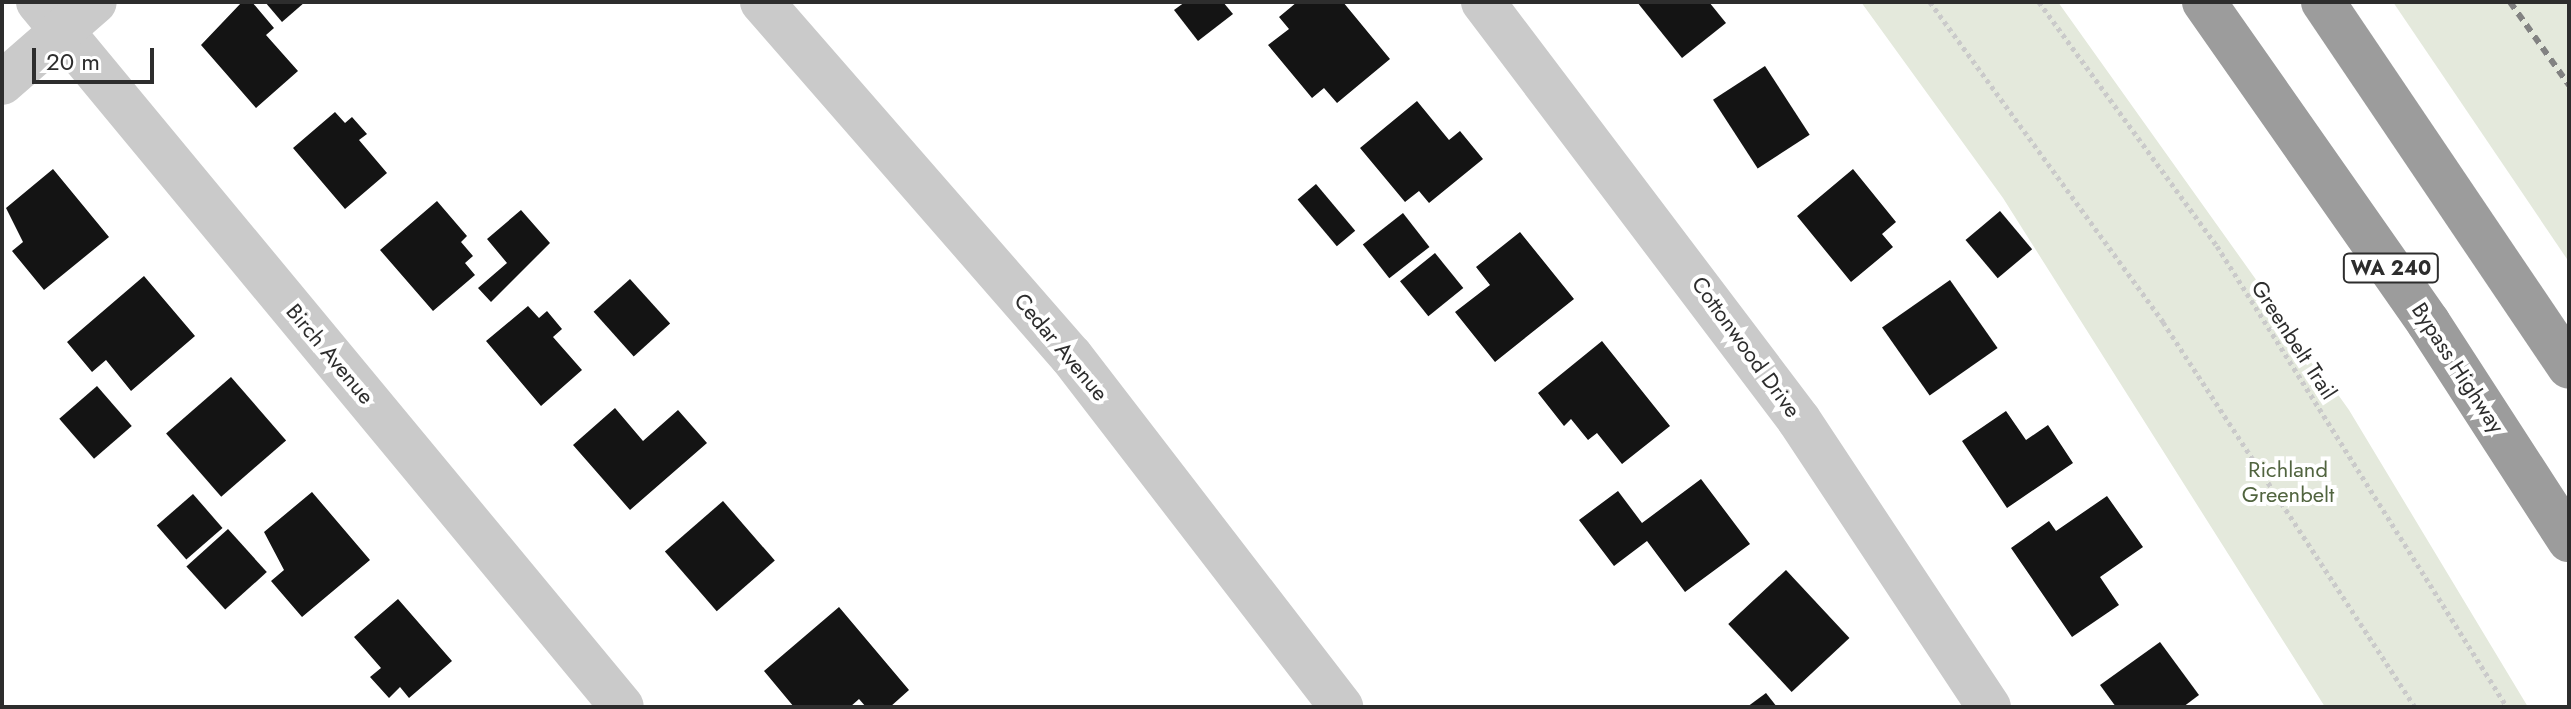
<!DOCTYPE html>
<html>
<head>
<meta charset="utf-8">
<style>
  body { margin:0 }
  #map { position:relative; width:2571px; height:709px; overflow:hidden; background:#fff; font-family:Jost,sans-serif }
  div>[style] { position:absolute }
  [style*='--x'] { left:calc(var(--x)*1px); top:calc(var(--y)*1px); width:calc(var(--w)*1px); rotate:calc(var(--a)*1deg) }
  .green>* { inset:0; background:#e4e9dc }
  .building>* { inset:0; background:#141414; transform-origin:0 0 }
  .path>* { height:5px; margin-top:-2.5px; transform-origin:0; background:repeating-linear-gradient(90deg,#cacaca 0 4px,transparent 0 8px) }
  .minor>* { height:44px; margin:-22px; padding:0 22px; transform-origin:22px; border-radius:22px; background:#cacaca }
  .tertiary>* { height:44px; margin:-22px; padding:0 22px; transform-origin:22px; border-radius:22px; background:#cacaca }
  .trunk>* { height:44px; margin:-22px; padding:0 22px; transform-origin:22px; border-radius:22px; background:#9c9c9c }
  .rail>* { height:6px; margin-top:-3px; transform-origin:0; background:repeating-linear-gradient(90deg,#828282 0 8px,transparent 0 14px) }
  span { translate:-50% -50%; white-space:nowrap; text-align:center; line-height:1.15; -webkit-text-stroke:8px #fff; paint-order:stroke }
  .shield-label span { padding:2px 6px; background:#fff; border:2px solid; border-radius:6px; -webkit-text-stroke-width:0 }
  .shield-label { font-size:20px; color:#2d2d2d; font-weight:700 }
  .street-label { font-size:22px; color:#2d2d2d }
  .park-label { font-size:22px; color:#51643f }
  .frame { position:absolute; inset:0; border:4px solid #2d2d2d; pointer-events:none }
  .scale { position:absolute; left:32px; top:48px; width:122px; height:36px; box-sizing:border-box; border:4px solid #2d2d2d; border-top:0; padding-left:10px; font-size:24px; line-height:28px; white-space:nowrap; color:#2d2d2d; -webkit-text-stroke:6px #fff; paint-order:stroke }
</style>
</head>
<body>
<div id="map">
  <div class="green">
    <div style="clip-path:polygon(1861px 2px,2058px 2px,2349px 410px,2528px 707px,2325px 707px,2003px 198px)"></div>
    <div style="clip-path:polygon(2393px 2px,2569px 2px,2569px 262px)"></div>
  </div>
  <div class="building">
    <div style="clip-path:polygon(242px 2px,252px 2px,274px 28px,266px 35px,298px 71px,256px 108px,201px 45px)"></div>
    <div style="clip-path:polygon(265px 2px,305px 2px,282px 22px)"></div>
    <div style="clip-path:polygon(1185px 2px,1223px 2px,1233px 14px,1198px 41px,1174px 10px)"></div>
    <div style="clip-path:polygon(1297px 2px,1343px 2px,1390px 59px,1337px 103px,1324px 88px,1312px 98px,1268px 45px,1289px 29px,1279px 17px)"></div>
    <div style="clip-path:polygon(1637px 2px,1709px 2px,1726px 23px,1682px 58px)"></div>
    <div style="left:1765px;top:66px;width:82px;height:62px;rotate:57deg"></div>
    <div style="clip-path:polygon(1417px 101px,1449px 140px,1460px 131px,1483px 159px,1429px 203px,1419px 191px,1405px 202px,1360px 148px)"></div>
    <div style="clip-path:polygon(335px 112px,345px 123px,352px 117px,367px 134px,359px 140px,387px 173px,345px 209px,293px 148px)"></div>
    <div style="clip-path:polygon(53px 169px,109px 237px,44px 290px,12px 251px,23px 242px,6px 208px)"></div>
    <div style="clip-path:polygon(1853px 169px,1896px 222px,1882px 234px,1893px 247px,1851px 282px,1797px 216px)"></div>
    <div style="left:1316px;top:184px;width:61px;height:24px;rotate:50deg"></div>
    <div style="clip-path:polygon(437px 201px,467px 236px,461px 242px,473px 256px,465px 263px,475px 275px,433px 311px,380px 250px)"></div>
    <div style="clip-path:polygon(521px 210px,550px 243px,491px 302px,478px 288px,507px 263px,487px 239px)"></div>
    <div style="left:2000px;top:211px;width:50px;height:45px;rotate:50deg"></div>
    <div style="left:1403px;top:213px;width:43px;height:51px;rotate:52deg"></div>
    <div style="clip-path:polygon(1520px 232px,1574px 299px,1495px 362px,1455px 312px,1490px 285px,1476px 267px)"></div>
    <div style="left:1435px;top:253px;width:45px;height:45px;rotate:51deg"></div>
    <div style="clip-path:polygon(144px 276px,195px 336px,131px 391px,106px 360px,92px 372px,67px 342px)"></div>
    <div style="left:630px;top:279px;width:60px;height:49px;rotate:48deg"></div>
    <div style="left:1950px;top:280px;width:83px;height:83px;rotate:55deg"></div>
    <div style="clip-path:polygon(528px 306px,539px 318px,547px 311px,562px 329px,553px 337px,582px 370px,541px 406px,486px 341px)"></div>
    <div style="clip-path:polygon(1602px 341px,1670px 426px,1622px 464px,1597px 433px,1588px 440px,1571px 419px,1564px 426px,1538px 393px)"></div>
    <div style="left:231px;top:377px;width:84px;height:86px;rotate:49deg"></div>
    <div style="left:97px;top:386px;width:53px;height:50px;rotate:49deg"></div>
    <div style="clip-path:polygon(615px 408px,643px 441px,678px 410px,707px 443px,630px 510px,573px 445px)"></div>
    <div style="clip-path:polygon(2006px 411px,2026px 440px,2048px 425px,2073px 463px,2007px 508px,1962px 441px)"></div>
    <div style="clip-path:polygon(1701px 479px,1750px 544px,1685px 592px,1647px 541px,1614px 566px,1579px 520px,1618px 491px,1642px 523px)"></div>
    <div style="clip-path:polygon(312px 492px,370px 560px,302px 617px,271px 581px,284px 570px,264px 532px)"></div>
    <div style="left:193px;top:494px;width:45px;height:48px;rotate:49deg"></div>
    <div style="clip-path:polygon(2107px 496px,2143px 547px,2100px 577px,2119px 605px,2072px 637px,2011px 548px,2049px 521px,2056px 531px)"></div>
    <div style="left:723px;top:501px;width:79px;height:77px;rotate:49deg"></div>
    <div style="left:228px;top:529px;width:58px;height:56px;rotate:48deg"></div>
    <div style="left:1786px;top:570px;width:93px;height:79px;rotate:47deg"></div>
    <div style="clip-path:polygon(398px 599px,452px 661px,409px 698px,400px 687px,389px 698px,370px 677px,381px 668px,354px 637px)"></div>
    <div style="clip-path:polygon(839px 607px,909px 690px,890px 707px,866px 707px,859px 699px,850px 707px,794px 707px,764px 671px)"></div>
    <div style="clip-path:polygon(2160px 642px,2199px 695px,2183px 707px,2116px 707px,2100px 685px)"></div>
    <div style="clip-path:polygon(1766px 693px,1777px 707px,1747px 707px)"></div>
  </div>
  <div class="path">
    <div style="--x:1930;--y:2;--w:396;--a:53.9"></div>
    <div style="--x:2163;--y:322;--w:460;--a:56.8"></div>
    <div style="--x:2039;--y:2;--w:302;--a:53.9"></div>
    <div style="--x:2217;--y:246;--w:545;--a:57.83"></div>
  </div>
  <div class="minor">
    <div style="--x:38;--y:2;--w:915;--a:50.36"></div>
    <div style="--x:762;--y:2;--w:470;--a:48.9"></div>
    <div style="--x:1071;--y:356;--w:443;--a:52.4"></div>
    <div style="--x:2;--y:83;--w:123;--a:-41.1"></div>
  </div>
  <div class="tertiary">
    <div style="--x:1483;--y:2;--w:524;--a:52.91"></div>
    <div style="--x:1799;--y:420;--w:344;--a:56.5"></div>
  </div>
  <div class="trunk">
    <div style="--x:2204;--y:2;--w:391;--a:55"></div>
    <div style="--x:2428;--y:322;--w:260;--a:57.1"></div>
    <div style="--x:2323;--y:2;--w:440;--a:56"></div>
  </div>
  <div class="rail">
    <div style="--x:2510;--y:2;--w:102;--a:54.6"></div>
  </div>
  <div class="shield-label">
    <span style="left:2391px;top:268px">WA 240</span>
  </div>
  <div class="street-label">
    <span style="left:2294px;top:340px;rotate:57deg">Greenbelt Trail</span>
    <span style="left:1061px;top:347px;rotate:50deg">Cedar Avenue</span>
    <span style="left:1746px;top:347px;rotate:54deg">Cottonwood Drive</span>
    <span style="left:330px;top:354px;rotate:50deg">Birch Avenue</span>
    <span style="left:2458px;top:368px;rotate:57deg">Bypass Highway</span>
  </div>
  <div class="park-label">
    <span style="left:2288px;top:482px">Richland<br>Greenbelt</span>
  </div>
  <div class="frame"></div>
  <div class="scale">20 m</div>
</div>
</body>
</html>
